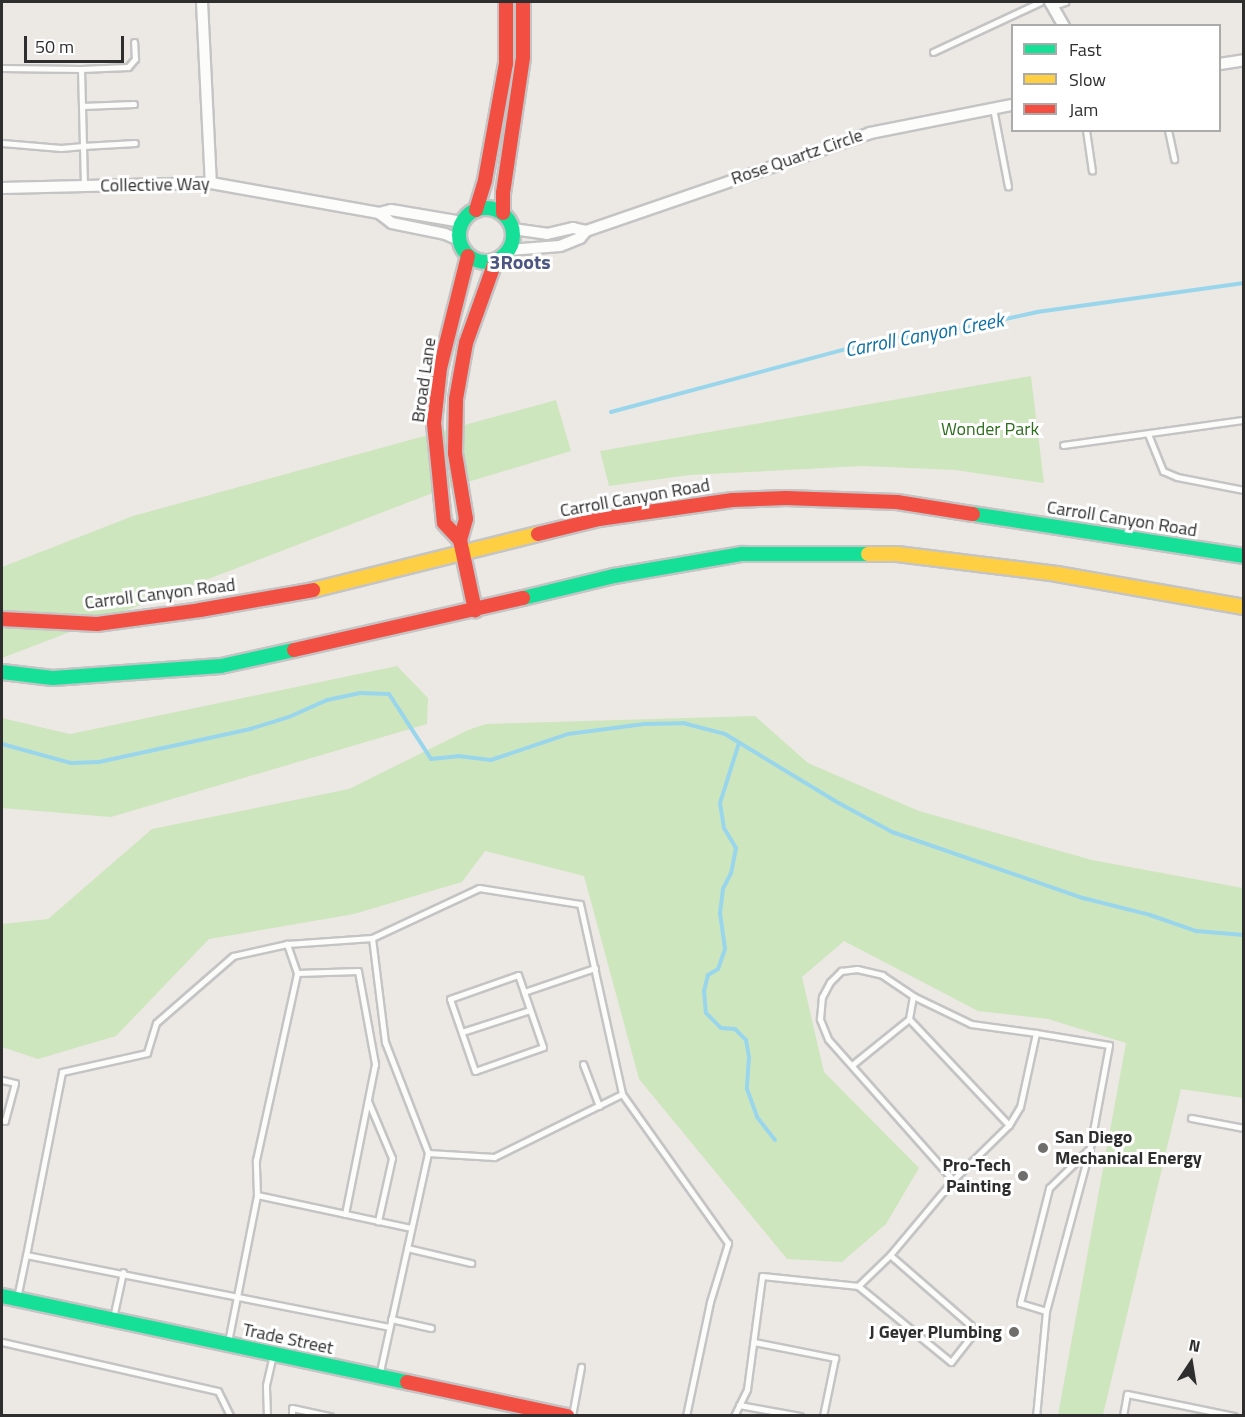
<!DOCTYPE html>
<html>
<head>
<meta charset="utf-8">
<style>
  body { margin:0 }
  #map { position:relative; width:1245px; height:1417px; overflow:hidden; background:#ece8e4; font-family:"Titillium Web",sans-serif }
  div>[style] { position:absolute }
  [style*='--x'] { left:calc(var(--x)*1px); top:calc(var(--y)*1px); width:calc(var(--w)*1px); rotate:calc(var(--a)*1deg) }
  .green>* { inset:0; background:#cee6be }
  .stream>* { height:4px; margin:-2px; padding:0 2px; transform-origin:2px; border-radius:2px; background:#99d6ec }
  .roads { filter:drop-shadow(2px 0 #c5c4c5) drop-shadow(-2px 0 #c5c4c5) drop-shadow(0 2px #c5c4c5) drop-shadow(0 -2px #c5c4c5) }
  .lane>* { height:5px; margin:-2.5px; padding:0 2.5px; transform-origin:2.5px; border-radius:2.5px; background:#fcfcfb }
  .street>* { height:10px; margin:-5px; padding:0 5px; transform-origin:5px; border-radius:5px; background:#fcfcfb }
  .fast>* { height:14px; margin:-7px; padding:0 7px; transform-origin:7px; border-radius:7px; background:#16e098 }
  .fast>.ring { margin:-7px; padding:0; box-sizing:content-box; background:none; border:14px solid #16e098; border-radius:50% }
  .slow>* { height:14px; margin:-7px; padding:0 7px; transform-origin:7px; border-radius:7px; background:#ffcf43 }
  .jam>* { height:14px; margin:-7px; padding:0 7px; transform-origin:7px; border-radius:7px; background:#f24e42 }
  .dots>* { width:16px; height:16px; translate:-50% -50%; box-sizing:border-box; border:3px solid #fff; border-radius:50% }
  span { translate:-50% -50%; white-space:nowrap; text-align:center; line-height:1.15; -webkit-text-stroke:6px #fff; paint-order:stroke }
  .street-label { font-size:18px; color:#2e2e2e }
  .park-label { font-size:18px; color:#2c6e1b }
  .poi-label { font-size:18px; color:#2e2e2e; font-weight:700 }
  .left { translate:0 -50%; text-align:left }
  .right { translate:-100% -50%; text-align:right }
  .neighbourhood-label { font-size:20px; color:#4d5680; font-weight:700 }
  .water-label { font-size:20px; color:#0d6fa3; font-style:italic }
  .frame { position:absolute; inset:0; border:3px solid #2e2e2e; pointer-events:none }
  .legend { position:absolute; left:1011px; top:24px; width:210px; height:108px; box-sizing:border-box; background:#fff; border:2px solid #ababab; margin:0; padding:8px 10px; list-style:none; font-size:18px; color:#2e2e2e }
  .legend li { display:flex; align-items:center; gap:12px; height:30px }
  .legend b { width:30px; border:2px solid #ababab }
  .north { position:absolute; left:1161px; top:1333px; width:60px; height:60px; -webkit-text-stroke:4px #fff; paint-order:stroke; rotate:12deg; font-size:16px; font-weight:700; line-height:24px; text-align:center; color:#2e2e2e }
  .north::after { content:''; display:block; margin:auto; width:21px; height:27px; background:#2e2e2e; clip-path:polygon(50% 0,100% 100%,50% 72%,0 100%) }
  .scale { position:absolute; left:24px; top:36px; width:100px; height:27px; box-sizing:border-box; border:3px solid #2e2e2e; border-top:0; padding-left:8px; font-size:18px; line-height:21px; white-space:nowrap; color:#2e2e2e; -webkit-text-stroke:4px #fff; paint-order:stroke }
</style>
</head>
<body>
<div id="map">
  <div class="green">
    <div style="clip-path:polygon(1031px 376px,1044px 483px,955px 470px,863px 466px,690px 475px,609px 486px,600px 451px)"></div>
    <div style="clip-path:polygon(556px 400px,571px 451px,438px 491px,2px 658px,2px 567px,133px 516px)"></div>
    <div style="clip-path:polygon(397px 666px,428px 698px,427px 724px,111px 817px,2px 808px,2px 718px,70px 734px)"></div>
    <div style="clip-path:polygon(755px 716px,808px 763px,919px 811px,1092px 860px,1243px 888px,1243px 1098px,1181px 1089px,1103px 1415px,1058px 1415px,1126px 1043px,1048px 1019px,978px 1011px,844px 941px,802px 977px,824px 1072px,919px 1168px,886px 1224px,842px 1262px,787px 1259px,639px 1079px,584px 876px,485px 851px,462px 882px,354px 914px,209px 939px,116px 1036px,38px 1059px,2px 1047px,2px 924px,48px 919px,152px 829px,349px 789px,468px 730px,486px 724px)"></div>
  </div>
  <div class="stream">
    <div style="--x:611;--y:412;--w:270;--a:-15"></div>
    <div style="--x:872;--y:342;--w:99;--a:-8.7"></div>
    <div style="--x:970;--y:327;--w:69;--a:-12.6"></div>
    <div style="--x:1037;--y:312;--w:209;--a:-8"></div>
    <div style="--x:739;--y:743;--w:63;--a:107.6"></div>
    <div style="--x:720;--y:803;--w:25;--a:81"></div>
    <div style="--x:724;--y:828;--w:23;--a:59"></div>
    <div style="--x:736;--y:848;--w:25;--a:101"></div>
    <div style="--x:731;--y:873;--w:18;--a:117"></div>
    <div style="--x:723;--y:889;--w:24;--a:97"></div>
    <div style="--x:720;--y:913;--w:36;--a:82"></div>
    <div style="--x:725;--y:949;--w:21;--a:109"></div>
    <div style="--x:718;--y:969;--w:12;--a:149"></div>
    <div style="--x:708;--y:975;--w:16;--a:104"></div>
    <div style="--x:704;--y:991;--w:22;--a:85"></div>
    <div style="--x:706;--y:1013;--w:21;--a:45"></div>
    <div style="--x:721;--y:1028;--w:14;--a:4"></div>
    <div style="--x:735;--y:1029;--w:16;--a:45"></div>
    <div style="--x:746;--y:1040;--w:17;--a:80"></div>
    <div style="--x:749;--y:1057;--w:32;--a:94"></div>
    <div style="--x:747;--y:1089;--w:30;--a:70"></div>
    <div style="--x:757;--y:1117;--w:29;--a:52"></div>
    <div style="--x:2;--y:744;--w:72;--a:15.4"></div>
    <div style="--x:71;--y:763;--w:28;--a:-2"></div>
    <div style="--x:99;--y:762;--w:155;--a:-12.3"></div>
    <div style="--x:250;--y:729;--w:41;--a:-17.1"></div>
    <div style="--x:289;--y:717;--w:42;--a:-24.1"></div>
    <div style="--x:327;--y:700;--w:34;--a:-12"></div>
    <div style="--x:360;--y:693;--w:29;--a:2"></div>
    <div style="--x:389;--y:694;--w:77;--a:57.1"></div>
    <div style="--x:431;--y:759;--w:27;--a:-6"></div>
    <div style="--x:458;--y:756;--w:33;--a:7"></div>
    <div style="--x:491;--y:760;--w:81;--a:-18.7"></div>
    <div style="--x:568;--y:734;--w:77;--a:-7.5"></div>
    <div style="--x:644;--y:724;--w:39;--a:-1"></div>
    <div style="--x:683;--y:723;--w:43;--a:14.7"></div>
    <div style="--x:725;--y:734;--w:129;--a:31.3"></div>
    <div style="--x:835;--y:801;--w:65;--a:28.5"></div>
    <div style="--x:892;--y:832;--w:202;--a:19.1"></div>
    <div style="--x:1083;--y:898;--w:69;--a:14.2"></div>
    <div style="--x:1150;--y:915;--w:49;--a:19.2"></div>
    <div style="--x:1196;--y:931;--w:48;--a:4.8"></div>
  </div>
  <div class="roads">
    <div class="lane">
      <div style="--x:1053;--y:6;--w:13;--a:-18"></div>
      <div style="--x:933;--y:52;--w:118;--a:-25"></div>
      <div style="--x:2;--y:68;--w:79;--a:0.7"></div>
      <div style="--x:81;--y:69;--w:77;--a:88.5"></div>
      <div style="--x:83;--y:146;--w:22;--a:175"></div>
      <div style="--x:61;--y:148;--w:59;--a:-175.2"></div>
      <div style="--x:81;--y:69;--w:47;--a:-2.4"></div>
      <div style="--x:128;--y:67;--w:11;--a:-49"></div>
      <div style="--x:135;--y:59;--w:17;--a:-93"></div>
      <div style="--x:82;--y:106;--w:52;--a:-2.2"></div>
      <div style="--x:993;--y:108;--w:80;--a:79.2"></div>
      <div style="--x:1086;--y:130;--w:41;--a:81.7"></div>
      <div style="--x:1168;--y:130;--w:30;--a:78"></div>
      <div style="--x:84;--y:186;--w:40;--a:-91.4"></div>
      <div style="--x:83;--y:146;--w:52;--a:-3.3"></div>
      <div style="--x:1148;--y:434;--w:40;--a:68"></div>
      <div style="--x:1163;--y:471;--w:15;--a:23"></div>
      <div style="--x:1177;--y:477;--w:68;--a:11"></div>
      <div style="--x:1063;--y:445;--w:183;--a:-7.9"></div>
      <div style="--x:372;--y:938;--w:118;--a:-25"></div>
      <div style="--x:479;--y:888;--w:102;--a:9"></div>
      <div style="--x:580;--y:904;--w:195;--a:77.5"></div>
      <div style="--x:622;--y:1094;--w:143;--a:153.8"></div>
      <div style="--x:494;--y:1157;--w:66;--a:-176.5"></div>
      <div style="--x:287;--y:944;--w:55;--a:167.5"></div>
      <div style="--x:233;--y:956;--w:102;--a:139"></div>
      <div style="--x:156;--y:1023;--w:31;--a:107"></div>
      <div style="--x:147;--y:1053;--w:87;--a:167.4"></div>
      <div style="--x:62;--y:1072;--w:187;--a:101.1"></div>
      <div style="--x:26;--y:1255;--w:370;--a:11.2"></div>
      <div style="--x:297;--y:973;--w:61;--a:-1.9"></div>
      <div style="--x:358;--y:971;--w:95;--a:79.6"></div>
      <div style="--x:375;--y:1064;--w:153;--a:101.3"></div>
      <div style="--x:524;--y:992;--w:18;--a:-109"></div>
      <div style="--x:518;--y:975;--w:72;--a:160.6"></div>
      <div style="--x:450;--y:999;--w:76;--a:70.9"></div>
      <div style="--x:475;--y:1071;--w:72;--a:-19.4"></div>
      <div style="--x:543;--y:1047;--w:58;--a:-109.1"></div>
      <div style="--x:524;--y:992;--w:75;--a:-18.7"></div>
      <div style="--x:913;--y:996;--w:64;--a:25.8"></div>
      <div style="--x:971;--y:1024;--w:66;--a:7.9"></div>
      <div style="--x:462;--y:1032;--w:71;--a:-17.9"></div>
      <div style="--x:583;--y:1064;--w:45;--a:69.1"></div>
      <div style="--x:852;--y:1065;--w:73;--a:-38.9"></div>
      <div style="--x:2;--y:1080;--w:13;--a:13"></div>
      <div style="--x:15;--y:1083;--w:39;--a:105"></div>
      <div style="--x:5;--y:1121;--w:3;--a:-162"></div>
      <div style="--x:622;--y:1094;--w:183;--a:54.6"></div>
      <div style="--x:728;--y:1243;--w:62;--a:107"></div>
      <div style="--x:710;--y:1302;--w:116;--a:101.9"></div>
      <div style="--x:368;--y:1101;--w:62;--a:67.2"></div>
      <div style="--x:392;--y:1158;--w:65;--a:102.5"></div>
      <div style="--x:1191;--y:1118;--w:54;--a:10.7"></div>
      <div style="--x:953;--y:1180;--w:188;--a:-131.6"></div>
      <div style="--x:828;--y:1039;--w:22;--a:-112"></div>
      <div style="--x:820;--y:1019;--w:22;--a:-85"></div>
      <div style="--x:822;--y:997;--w:17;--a:-62"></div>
      <div style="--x:830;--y:982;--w:16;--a:-45"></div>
      <div style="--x:841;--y:971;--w:16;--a:-7"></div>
      <div style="--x:857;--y:969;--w:26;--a:13"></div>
      <div style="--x:882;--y:975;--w:37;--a:34"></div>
      <div style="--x:913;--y:996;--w:23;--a:100"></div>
      <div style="--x:909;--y:1019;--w:146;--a:46.7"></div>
      <div style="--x:257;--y:1195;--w:157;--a:12.1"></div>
      <div style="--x:407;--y:1248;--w:66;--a:13.2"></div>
      <div style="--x:858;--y:1286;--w:45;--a:-44.1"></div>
      <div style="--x:17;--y:1298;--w:44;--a:-78.2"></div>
      <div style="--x:1046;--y:1311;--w:27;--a:-163"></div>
      <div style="--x:1020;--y:1303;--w:119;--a:-75.8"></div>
      <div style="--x:1049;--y:1188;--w:56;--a:-44.3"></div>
      <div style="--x:113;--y:1318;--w:47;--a:-77.7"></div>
      <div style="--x:391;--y:1319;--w:41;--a:12.7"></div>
      <div style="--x:2;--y:1342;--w:221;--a:12.8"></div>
      <div style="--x:218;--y:1391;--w:28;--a:64"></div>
      <div style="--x:228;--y:1342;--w:150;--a:-78.8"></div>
      <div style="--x:257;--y:1195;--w:35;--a:-92"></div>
      <div style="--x:256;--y:1160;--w:191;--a:-77.6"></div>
      <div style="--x:297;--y:973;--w:31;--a:-109"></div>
      <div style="--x:287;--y:944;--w:85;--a:-4"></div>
      <div style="--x:372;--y:938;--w:105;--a:82.9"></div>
      <div style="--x:385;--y:1042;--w:119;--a:68.8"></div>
      <div style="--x:428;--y:1153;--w:227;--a:102.4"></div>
      <div style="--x:754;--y:1342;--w:83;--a:11.2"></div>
      <div style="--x:835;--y:1358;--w:59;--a:101.7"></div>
      <div style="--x:739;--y:1405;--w:62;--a:10.2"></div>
      <div style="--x:267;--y:1416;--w:31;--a:-92"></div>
      <div style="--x:266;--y:1385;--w:31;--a:-77"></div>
      <div style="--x:292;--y:1416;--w:8;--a:-90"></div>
      <div style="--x:292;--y:1408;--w:39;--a:12"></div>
      <div style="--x:572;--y:1416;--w:50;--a:-79.6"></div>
      <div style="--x:734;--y:1416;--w:30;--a:-64"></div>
      <div style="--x:747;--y:1389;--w:114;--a:-82.4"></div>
      <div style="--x:762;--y:1276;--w:97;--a:5.9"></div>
      <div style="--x:858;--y:1286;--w:120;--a:39.3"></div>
      <div style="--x:951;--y:1362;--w:41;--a:-52"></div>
      <div style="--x:976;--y:1330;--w:114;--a:-138.9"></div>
      <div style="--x:890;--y:1255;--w:98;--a:-50"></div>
      <div style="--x:953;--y:1180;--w:78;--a:-44.5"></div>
      <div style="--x:1009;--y:1125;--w:21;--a:-59"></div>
      <div style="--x:1020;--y:1107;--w:76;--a:-77.8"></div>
      <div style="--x:1036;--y:1033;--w:74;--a:9.3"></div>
      <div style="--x:1109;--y:1045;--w:105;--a:100.5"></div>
      <div style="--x:1090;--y:1148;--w:169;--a:105.1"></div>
      <div style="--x:1046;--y:1311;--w:105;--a:95.4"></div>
      <div style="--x:1123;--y:1416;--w:22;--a:-80"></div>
      <div style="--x:1127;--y:1394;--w:109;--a:11.6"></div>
    </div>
    <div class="street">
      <div style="--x:202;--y:2;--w:181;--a:87.2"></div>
      <div style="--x:1050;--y:2;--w:28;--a:60"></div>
      <div style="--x:1220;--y:64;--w:24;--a:-9"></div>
      <div style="--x:2;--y:188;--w:209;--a:-1.4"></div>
      <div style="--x:211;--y:183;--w:171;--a:10.1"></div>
      <div style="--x:379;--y:213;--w:12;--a:-14"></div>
      <div style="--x:391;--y:210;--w:72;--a:9.6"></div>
      <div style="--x:379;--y:213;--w:16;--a:38"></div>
      <div style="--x:392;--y:223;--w:54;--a:11.7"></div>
      <div style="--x:445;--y:234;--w:15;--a:23"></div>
      <div style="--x:513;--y:229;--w:34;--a:8"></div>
      <div style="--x:547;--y:234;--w:27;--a:-13"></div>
      <div style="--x:573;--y:228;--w:13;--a:13"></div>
      <div style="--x:509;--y:250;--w:51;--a:-4.5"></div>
      <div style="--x:560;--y:246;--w:22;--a:-22"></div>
      <div style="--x:580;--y:238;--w:9;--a:-49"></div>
      <div style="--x:586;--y:231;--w:300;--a:-19"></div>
      <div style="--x:870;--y:133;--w:145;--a:-11.2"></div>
    </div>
    <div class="fast">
      <div class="ring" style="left:459px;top:208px;width:40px;height:40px"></div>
      <div style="--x:973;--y:514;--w:274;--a:8.8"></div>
      <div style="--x:523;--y:598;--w:94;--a:-13.6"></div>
      <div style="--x:614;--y:576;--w:130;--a:-9.8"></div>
      <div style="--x:742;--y:554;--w:126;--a:0"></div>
      <div style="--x:2;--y:672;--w:51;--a:6.7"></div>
      <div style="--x:53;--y:678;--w:168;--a:-4.1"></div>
      <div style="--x:221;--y:666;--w:75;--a:-12.4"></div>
      <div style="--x:2;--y:1296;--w:414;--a:12"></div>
    </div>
    <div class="slow">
      <div style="--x:868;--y:554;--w:29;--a:0"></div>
      <div style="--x:897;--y:554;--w:161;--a:7.1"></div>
      <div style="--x:1057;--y:574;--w:190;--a:10"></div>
      <div style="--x:313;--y:590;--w:232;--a:-14"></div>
    </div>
    <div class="jam">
      <div style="--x:476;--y:210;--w:31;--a:-73"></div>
      <div style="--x:485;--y:180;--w:119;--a:-79.8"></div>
      <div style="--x:506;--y:63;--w:61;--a:-90"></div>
      <div style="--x:503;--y:213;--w:20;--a:-90"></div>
      <div style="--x:503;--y:193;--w:137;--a:-81.6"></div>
      <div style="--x:523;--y:57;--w:55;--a:-90"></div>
      <div style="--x:468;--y:256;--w:115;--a:104"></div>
      <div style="--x:440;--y:368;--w:55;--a:96.2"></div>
      <div style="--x:434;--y:423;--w:100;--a:84.3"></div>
      <div style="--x:444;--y:523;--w:23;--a:47"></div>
      <div style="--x:460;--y:540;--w:72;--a:77.9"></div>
      <div style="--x:538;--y:534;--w:63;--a:-13.8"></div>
      <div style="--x:599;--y:519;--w:135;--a:-8.1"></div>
      <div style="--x:733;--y:500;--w:53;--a:-2.2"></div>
      <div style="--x:786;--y:498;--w:111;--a:2.1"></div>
      <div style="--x:897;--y:502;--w:77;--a:9"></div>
      <div style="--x:460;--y:540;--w:22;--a:-74"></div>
      <div style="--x:466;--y:519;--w:67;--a:-99.5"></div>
      <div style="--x:455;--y:453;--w:54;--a:-88.9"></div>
      <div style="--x:456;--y:399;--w:57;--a:-79.9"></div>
      <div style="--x:466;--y:343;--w:86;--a:-70.3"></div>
      <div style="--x:2;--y:619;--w:95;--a:3"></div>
      <div style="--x:97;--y:624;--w:104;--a:-7.7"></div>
      <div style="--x:200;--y:610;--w:115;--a:-10"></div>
      <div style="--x:294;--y:650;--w:235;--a:-12.8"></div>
      <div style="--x:407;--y:1382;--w:164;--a:12"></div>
    </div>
  </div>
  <div class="dots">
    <div style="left:1043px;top:1148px;background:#706f6e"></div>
    <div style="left:1023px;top:1176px;background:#706f6e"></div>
    <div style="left:1014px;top:1332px;background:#706f6e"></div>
  </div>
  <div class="street-label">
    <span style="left:797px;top:157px;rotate:-19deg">Rose Quartz Circle</span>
    <span style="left:155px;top:185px;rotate:-1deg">Collective Way</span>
    <span style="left:424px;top:380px;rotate:-82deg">Broad Lane</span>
    <span style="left:635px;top:498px;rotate:-10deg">Carroll Canyon Road</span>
    <span style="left:1122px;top:519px;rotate:9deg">Carroll Canyon Road</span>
    <span style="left:160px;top:594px;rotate:-7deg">Carroll Canyon Road</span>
    <span style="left:288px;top:1339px;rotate:12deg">Trade Street</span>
  </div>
  <div class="park-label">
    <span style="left:990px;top:429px">Wonder Park</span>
  </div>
  <div class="poi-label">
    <span class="left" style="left:1055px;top:1148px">San Diego<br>Mechanical Energy</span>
    <span class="right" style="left:1011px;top:1176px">Pro-Tech<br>Painting</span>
    <span class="right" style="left:1002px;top:1332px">J Geyer Plumbing</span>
  </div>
  <div class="neighbourhood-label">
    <span style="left:520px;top:261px">3Roots</span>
  </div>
  <div class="water-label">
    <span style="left:924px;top:334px;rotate:-11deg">Carroll Canyon Creek</span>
  </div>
  <div class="frame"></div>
  <ul class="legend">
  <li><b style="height:8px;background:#16e098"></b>Fast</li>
  <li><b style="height:8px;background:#ffcf43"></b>Slow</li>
  <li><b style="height:8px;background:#f24e42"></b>Jam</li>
  </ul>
  <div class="north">N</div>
  <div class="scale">50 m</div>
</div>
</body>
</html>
